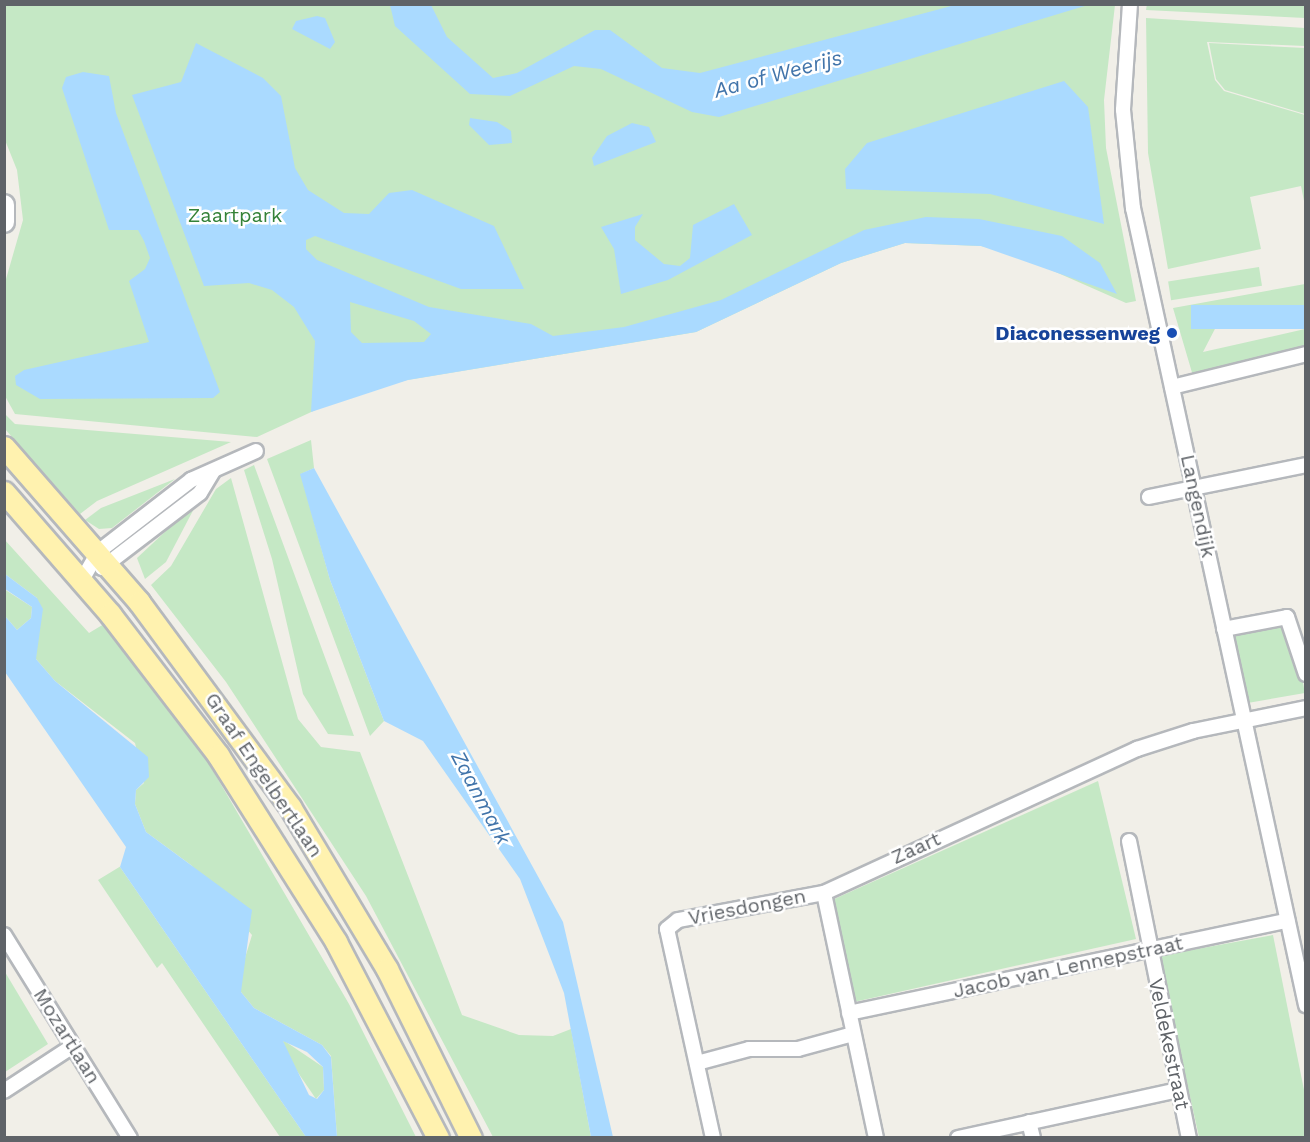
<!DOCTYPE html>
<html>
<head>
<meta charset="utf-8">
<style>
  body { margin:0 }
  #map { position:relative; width:1310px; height:1142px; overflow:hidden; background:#f1efe8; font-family:"Work Sans",sans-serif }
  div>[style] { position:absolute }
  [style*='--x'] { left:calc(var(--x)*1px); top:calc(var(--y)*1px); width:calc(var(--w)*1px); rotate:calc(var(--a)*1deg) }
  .green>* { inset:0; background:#c5e8c5; transform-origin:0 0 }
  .water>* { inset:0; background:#aadaff; transform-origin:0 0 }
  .roads { filter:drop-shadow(2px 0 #b5b8bc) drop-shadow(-2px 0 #b5b8bc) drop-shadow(0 2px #b5b8bc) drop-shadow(0 -2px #b5b8bc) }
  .street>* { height:14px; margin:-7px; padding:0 7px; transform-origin:7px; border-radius:7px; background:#fff }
  .secondary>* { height:20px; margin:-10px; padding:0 10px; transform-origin:10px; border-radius:10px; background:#fff }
  .primary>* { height:21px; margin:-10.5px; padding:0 10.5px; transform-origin:10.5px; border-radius:10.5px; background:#fff2af }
  .dots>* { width:16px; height:16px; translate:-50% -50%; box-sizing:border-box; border:3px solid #fff; border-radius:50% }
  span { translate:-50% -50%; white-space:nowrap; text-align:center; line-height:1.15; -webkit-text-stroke:5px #fff; paint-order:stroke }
  .park-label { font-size:20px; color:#348238 }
  .transit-label { font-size:20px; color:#164399; font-weight:700 }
  .right { translate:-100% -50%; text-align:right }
  .street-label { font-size:20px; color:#5f6368 }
  .water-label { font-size:21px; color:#4174aa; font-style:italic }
  .frame { position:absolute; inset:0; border:6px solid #5f6368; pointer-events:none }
</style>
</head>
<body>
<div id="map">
  <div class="green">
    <div style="clip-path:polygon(1147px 4px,1305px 5px,1305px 18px,1146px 10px)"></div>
    <div style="clip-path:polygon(5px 5px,1115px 5px,1104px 100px,1106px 148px,1136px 301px,1126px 303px,1015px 254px,981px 246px,905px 243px,841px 263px,696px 332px,407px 380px,346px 396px,257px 437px,15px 414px,5px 396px,4px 286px,23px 220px,17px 170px,5px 140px)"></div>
    <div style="clip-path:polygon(1146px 18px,1305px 28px,1305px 46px,1207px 42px,1215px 80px,1224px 91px,1305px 115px,1305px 206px,1301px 186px,1250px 197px,1261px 249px,1168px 269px,1148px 153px)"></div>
    <div style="clip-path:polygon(1209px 43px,1305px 48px,1305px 114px,1225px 90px,1216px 79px)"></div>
    <div style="left:1259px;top:267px;width:19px;height:92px;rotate:81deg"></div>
    <div style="clip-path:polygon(1305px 284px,1305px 305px,1218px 323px,1203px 352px,1305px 329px,1305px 347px,1193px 376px,1173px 308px)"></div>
    <div style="clip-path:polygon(4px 413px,15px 424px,231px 442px,97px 501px,80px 514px,5px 429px)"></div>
    <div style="clip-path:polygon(311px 440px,314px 468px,301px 474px,330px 580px,384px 721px,370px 736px,267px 459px)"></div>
    <div style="clip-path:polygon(254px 465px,354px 736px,328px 734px,303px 694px,272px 559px,244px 470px)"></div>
    <div style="clip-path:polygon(231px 478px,298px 719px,321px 747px,360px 752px,462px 1015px,519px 1035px,553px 1036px,571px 1029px,591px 1137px,493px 1137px,366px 896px,226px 682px,151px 585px,171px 566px,216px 489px)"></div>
    <div style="clip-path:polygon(175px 479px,112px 528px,99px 529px,85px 520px,101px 508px)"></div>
    <div style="clip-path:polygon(198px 501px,166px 562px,145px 579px,137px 558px)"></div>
    <div style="clip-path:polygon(4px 539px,89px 633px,104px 624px,205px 757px,349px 1004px,416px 1137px,337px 1137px,331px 1056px,322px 1045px,254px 1008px,241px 992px,238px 981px,252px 935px,191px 865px,146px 832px,135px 804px,136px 790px,144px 783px,135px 743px,55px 681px,36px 659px,37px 598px,5px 574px)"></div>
    <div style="clip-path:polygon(4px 589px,32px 607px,31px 618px,17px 630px,5px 616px)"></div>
    <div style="left:1292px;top:620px;width:74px;height:61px;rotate:80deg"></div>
    <div style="clip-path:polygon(1098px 781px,1136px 939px,854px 1002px,832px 900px)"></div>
    <div style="clip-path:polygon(121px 866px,120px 867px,306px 1137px,280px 1137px,162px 963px,157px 968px,98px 880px)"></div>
    <div style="clip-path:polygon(1273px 935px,1305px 1095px,1305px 1137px,1199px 1137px,1159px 956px)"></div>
    <div style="clip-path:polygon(5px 972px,48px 1044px,5px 1072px,4px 1072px)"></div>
    <div style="clip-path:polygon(283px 1040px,323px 1067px,324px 1090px,316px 1099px,284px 1052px)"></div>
  </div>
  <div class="water">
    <div style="clip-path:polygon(390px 5px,431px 5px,447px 37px,493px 78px,517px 73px,595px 30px,610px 30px,662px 68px,700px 73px,955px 5px,1088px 5px,719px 117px,692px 112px,601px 69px,574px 66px,510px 96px,470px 94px,395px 26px)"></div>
    <div style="clip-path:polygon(317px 16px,325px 18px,335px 42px,330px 49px,292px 29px,296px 21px)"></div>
    <div style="clip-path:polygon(evenodd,196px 43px,263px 78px,281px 96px,295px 168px,308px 190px,344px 213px,369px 214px,389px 193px,412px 190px,494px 226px,524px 289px,461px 289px,315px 236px,306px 240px,306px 249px,317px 260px,429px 307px,531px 324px,553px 336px,624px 327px,721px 300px,864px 230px,926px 217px,979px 219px,1062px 236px,1100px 263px,1117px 294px,981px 246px,905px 243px,841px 263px,696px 332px,408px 380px,311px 412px,315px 341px,294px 307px,272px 290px,249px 283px,204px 286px,132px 95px,181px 82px,196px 43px,350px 302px,414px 321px,431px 334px,424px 342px,362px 343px,351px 332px,350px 302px)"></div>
    <div style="clip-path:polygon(83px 72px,109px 76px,116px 113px,220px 392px,213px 398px,40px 399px,16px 385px,15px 376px,24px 370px,149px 342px,129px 281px,145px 269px,150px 258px,144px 241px,138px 230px,109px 230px,62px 88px,66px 77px)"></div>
    <div style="clip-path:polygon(1064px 81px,1088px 107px,1104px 224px,990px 194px,846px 189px,845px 169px,867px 143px)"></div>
    <div style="clip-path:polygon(470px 118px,497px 122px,511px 131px,512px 143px,489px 145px,469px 125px)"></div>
    <div style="clip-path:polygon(632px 123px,649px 127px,656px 142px,594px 166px,592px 158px,607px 136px)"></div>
    <div style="clip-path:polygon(734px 204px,752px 235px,668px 280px,621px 294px,614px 249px,601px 227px,643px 214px,635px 227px,635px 240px,664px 264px,680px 266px,690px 258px,693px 225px)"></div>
    <div style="left:1305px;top:305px;width:24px;height:114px;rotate:90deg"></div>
    <div style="clip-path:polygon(314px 468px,563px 922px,613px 1137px,591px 1137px,564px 993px,520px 879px,423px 741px,384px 721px,330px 580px,300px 474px)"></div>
    <div style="clip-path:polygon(evenodd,5px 574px,37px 598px,43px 609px,36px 659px,55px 681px,148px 757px,149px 777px,136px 790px,135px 804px,146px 832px,252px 910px,241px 992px,254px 1008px,322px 1045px,331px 1057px,337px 1137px,306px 1137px,120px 867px,126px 847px,5px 672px,5px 616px,17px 630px,31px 618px,32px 607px,5px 589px,5px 574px,283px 1041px,307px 1052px,323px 1067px,324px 1090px,317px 1099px,309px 1095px,283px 1041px)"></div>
  </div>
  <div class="roads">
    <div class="street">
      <div style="--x:1130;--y:4;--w:106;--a:93.8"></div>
      <div style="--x:1123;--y:110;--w:99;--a:84.2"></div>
      <div style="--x:1133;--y:208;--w:816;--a:77.75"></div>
      <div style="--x:1172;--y:387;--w:138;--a:-13.8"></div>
      <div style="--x:1149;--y:497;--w:160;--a:-11.5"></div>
      <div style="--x:102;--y:568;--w:123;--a:-37.4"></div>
      <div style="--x:200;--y:493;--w:26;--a:-59"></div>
      <div style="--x:82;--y:580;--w:32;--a:-60"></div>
      <div style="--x:98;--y:552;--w:118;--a:-37.7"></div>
      <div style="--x:191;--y:480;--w:71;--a:-24"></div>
      <div style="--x:1224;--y:629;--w:64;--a:-10.8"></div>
      <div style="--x:1287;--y:617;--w:60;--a:71.6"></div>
      <div style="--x:1129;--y:841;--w:303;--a:78.6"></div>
      <div style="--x:4;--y:935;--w:239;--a:58.2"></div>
      <div style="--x:849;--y:1013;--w:448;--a:-11.9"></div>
      <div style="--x:697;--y:1063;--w:54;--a:-15.1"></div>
      <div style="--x:749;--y:1049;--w:49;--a:0"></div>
      <div style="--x:798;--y:1049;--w:57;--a:-15.3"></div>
      <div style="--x:4;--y:1091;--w:82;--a:-33.1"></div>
      <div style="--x:1029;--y:1122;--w:16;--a:76"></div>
      <div style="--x:713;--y:1138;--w:214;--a:-102.4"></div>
      <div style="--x:667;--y:929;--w:14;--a:-39"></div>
      <div style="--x:678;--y:920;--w:148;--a:-10.5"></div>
      <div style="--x:876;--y:1138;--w:250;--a:-102"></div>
      <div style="--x:824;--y:893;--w:345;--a:-24.7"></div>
      <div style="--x:1137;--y:749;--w:59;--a:-17.8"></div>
      <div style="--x:1193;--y:731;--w:115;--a:-11.5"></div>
      <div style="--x:958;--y:1138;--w:226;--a:-12.3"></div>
    </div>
    <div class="secondary">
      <div style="--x:4;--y:205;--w:17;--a:90"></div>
    </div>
    <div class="primary">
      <div style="--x:4;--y:447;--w:206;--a:48.9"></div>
      <div style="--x:139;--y:602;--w:255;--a:53.6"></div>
      <div style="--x:290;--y:807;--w:189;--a:59.1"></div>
      <div style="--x:387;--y:969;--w:189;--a:63.6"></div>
      <div style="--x:4;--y:492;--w:162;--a:49"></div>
      <div style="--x:110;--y:614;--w:178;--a:52.5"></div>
      <div style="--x:218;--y:755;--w:221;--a:57.7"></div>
      <div style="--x:336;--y:942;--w:221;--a:62.5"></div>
    </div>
  </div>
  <div class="dots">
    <div style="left:1172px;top:333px;background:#1a4fb4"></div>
  </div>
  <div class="park-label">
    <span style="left:235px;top:215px">Zaartpark</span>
  </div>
  <div class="transit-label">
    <span class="right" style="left:1160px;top:333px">Diaconessenweg</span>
  </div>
  <div class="street-label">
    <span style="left:1198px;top:506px;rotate:78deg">Langendijk</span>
    <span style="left:264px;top:775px;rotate:56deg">Graaf Engelbertlaan</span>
    <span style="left:916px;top:848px;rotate:-24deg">Zaart</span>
    <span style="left:747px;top:907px;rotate:-11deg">Vriesdongen</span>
    <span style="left:1068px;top:967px;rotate:-12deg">Jacob van Lennepstraat</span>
    <span style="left:67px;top:1036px;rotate:58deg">Mozartlaan</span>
    <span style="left:1169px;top:1044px;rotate:78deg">Veldekestraat</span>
  </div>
  <div class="water-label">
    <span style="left:778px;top:74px;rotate:-15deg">Aa of Weerijs</span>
    <span style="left:481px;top:798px;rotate:62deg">Zaanmark</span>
  </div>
  <div class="frame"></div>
</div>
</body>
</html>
